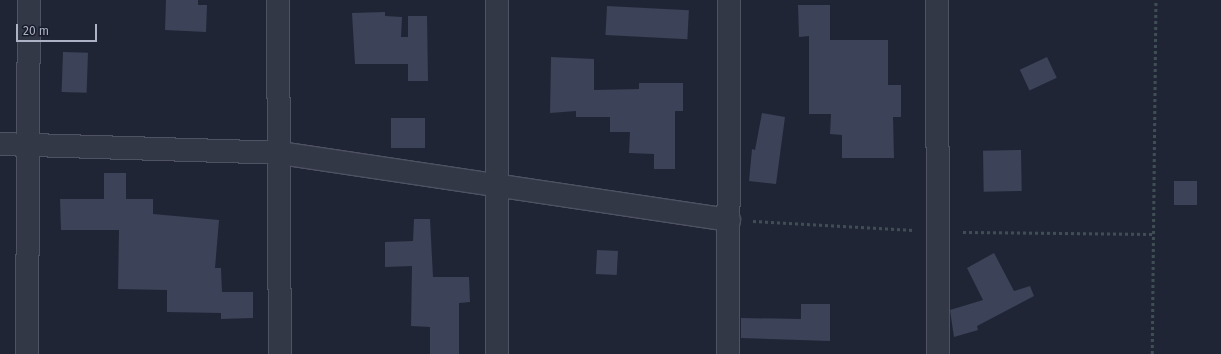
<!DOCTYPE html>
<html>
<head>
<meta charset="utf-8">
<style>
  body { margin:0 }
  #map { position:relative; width:1221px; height:354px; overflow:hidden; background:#202536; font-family:"Fira Sans",sans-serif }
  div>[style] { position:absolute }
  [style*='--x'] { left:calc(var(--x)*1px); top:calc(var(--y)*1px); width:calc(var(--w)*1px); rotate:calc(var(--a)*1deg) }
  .building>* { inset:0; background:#3c4257; transform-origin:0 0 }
  .path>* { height:2.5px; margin-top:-1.25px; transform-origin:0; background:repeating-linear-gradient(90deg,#3f4e55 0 3px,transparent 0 6px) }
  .roads { filter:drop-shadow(1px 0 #4e5262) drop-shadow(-1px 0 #4e5262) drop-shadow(0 1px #4e5262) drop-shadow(0 -1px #4e5262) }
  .street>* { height:22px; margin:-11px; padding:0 11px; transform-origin:11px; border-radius:11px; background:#333847 }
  span { translate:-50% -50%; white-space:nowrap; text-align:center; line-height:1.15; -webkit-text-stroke:3px #191d2b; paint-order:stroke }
  .scale { position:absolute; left:16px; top:24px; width:81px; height:18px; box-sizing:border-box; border:2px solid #adb2c4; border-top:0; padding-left:5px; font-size:12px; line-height:14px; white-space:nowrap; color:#adb2c4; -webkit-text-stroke:3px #191d2b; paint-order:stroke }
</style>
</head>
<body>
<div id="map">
  <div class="building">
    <div style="clip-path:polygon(166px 0,198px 0,198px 5px,207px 5px,206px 32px,165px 30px)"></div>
    <div style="clip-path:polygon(798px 5px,830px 5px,830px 40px,888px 40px,888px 85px,901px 85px,901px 117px,893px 117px,894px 158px,842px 158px,842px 135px,830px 134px,831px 114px,809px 114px,809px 36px,799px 37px)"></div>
    <div style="left:607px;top:6px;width:82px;height:29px;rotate:3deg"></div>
    <div style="clip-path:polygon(385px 12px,385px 16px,402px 17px,401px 37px,408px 37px,408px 16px,427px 16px,428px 81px,408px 81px,408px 64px,355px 64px,352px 13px)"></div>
    <div style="left:63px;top:52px;width:25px;height:40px;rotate:2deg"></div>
    <div style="clip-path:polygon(551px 57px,594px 59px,594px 90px,639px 89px,639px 83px,683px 83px,683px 111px,675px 111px,675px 169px,654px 169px,654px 154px,629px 153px,630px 132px,610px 132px,610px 117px,576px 117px,576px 111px,550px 113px)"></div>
    <div style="left:1047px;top:57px;width:23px;height:30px;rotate:65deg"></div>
    <div style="clip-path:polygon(762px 113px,785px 117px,776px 184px,749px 181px,752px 149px,755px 150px)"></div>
    <div style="left:425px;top:118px;width:30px;height:34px;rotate:90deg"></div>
    <div style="left:1021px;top:150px;width:41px;height:38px;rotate:89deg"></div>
    <div style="clip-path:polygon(104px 173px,126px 173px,126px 199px,153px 199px,153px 214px,219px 220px,215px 268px,221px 268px,222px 292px,253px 292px,253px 318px,221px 319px,221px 313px,167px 312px,167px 290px,118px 289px,119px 230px,61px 230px,60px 199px,104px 199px)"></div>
    <div style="left:1174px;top:181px;width:23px;height:24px"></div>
    <div style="clip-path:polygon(414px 219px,430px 219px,433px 277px,469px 277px,470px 302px,459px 303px,459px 354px,430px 354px,430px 327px,411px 326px,412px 266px,385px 267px,385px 242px,413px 241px)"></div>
    <div style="left:597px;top:250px;width:21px;height:24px;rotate:3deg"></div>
    <div style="clip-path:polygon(994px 253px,1014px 291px,1030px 286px,1034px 296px,977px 326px,978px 330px,954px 337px,950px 310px,983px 300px,967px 268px)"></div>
    <div style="clip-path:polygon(801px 304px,830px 304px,830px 341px,741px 338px,741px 318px,801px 319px)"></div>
  </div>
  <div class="path">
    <div style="--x:753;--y:221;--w:161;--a:3.2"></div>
    <div style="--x:963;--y:232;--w:189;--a:0.6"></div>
    <div style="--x:1152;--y:354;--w:354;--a:-89.4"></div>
  </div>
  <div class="roads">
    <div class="street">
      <div style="--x:278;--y:0;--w:354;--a:89.7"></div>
      <div style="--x:937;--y:0;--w:354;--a:89.8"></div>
      <div style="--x:0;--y:144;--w:280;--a:1.8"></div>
      <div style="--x:280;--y:153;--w:454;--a:8.5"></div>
      <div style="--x:27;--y:354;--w:354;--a:-89.7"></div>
      <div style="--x:497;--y:354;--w:354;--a:-90"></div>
      <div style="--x:728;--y:354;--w:354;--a:-89.8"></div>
    </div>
  </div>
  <div class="scale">20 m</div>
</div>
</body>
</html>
